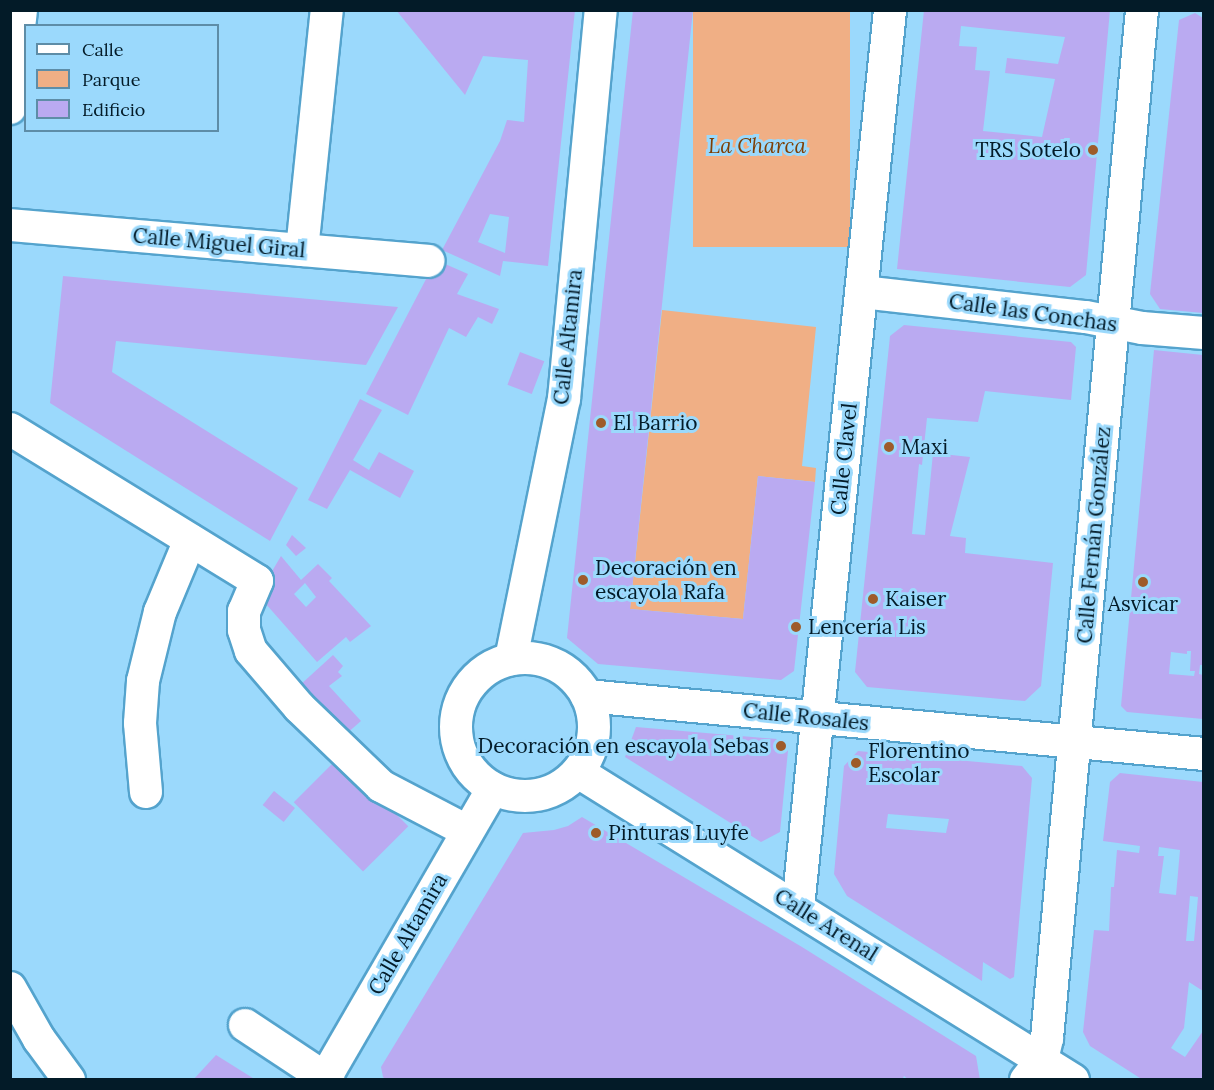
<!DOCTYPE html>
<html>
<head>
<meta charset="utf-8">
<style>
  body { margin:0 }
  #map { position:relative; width:1214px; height:1090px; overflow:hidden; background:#9bd9fc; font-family:Lora,serif }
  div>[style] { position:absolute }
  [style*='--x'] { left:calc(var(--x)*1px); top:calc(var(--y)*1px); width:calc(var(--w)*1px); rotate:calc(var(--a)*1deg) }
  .green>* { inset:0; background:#f0af85; transform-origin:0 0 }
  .building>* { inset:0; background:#baaaf1; transform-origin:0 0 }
  .roads { filter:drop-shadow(2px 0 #54a3cd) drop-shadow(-2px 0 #54a3cd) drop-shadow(0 2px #54a3cd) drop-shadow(0 -2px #54a3cd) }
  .minor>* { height:32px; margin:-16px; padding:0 16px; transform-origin:16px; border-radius:16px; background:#fff }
  .minor>.ring { margin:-16px; padding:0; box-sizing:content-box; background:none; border:32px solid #fff; border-radius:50% }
  .dots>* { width:16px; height:16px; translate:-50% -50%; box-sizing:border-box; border:3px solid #9bd9fc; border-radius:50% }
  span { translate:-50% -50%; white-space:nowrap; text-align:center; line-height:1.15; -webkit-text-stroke:6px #9bd9fc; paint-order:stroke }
  .park-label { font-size:21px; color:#7e3e03; font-style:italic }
  .poi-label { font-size:21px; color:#031b28 }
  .right { translate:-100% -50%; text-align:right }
  .left { translate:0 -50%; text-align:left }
  .street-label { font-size:21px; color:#031b28 }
  .frame { position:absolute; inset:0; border:12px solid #031b28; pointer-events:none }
  .legend { position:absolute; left:24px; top:24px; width:195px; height:108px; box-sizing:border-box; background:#9bd9fc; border:2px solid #5e8da7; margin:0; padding:8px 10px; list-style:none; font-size:18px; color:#031b28 }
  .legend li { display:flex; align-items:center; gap:12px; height:30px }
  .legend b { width:30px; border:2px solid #5e8da7 }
</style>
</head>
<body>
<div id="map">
  <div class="green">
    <div style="left:693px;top:11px;width:157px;height:236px"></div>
    <div style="clip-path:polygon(662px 310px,816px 327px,802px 466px,816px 468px,815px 482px,758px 476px,743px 619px,630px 609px)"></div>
  </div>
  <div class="building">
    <div style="clip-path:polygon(evenodd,396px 10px,575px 10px,548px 266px,503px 261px,500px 276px,442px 250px,500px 141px,507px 120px,524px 122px,528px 60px,483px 56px,465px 95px,396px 10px,490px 214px,509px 217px,505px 253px,478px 242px,490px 214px)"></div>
    <div style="clip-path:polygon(633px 10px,693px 10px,630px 609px,743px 619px,758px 476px,815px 482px,794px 671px,781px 680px,598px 664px,567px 638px)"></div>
    <div style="clip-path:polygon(evenodd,924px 10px,1110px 10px,1086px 275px,1070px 287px,897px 269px,924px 10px,961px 26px,1065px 37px,1058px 64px,1007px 58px,1005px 73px,1055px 79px,1042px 137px,983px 131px,990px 71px,975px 70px,977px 47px,959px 46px,961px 26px)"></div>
    <div style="clip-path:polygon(1195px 13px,1203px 18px,1203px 313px,1160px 309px,1150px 294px,1179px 20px)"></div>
    <div style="clip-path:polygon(436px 260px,468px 274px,457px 294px,499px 309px,492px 324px,478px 317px,466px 337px,449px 328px,408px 415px,366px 394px)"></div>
    <div style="clip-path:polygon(63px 276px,178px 287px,398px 307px,366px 365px,116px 341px,112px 372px,298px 488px,270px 541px,50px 403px)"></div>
    <div style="clip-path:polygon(904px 325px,1071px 342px,1076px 347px,1071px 400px,985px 391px,978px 422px,927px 418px,922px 465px,919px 464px,912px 534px,925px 535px,933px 453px,970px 457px,950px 536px,966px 538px,965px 553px,1053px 563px,1041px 686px,1025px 701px,867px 687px,855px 672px,890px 336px)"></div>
    <div style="clip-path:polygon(evenodd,1154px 350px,1203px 355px,1203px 665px,1200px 665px,1199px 674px,1203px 675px,1203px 719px,1127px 712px,1121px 706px,1154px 350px,1187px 651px,1191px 651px,1190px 671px,1195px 671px,1194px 676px,1169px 674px,1171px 652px,1187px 654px,1187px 651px)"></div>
    <div style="left:520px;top:352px;width:26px;height:35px;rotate:21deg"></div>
    <div style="clip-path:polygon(360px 399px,382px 410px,353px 460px,369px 470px,379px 452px,414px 471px,400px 498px,350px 470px,327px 509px,308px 500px)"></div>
    <div style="clip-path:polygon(292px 535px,306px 548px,296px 556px,286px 545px)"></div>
    <div style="clip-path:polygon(evenodd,281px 556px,301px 580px,318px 564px,332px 578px,329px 581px,371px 626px,350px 642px,346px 637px,317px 662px,258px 595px,281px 556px,305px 583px,316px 597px,306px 607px,294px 594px,305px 583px)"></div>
    <div style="clip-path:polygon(333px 655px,343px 666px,338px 672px,342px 676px,329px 686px,361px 721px,345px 735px,299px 686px)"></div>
    <div style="clip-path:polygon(636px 727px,777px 739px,788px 751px,780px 832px,761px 842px,625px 757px)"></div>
    <div style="clip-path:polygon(evenodd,858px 751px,1022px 766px,1032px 778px,1014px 977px,1010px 979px,983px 962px,982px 981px,847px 896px,834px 874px,844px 766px,858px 751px,888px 814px,949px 819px,946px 833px,886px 828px,888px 814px)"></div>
    <div style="left:339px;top:757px;width:98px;height:64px;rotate:45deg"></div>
    <div style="clip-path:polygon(evenodd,1120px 773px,1203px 782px,1203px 991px,1189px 982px,1184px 1028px,1171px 1048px,1185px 1057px,1203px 1031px,1203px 1080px,1143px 1080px,1090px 1046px,1083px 1032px,1094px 930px,1109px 931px,1111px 887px,1114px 887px,1117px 850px,1139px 853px,1140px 846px,1103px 841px,1110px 782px,1120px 773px,1159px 847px,1180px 850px,1176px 895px,1159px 893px,1164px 856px,1158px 856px,1159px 847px,1120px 773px,1190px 896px,1198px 897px,1194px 941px,1186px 941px,1190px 896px)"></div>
    <div style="left:274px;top:791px;width:27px;height:18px;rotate:39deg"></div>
    <div style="clip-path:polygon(582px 817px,802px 947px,976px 1056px,980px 1080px,909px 1080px,904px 1076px,902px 1080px,386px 1080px,383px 1077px,381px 1067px,523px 833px,554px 830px,568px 826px)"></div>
    <div style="clip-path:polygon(216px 1055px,256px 1080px,193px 1080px)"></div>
  </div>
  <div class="roads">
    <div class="minor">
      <div style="--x:10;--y:108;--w:99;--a:-83.6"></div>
      <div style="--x:10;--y:225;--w:420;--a:4.9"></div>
      <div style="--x:302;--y:250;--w:241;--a:-84.1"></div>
      <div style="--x:862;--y:292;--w:225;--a:6.4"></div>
      <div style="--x:1086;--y:317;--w:57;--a:11.1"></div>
      <div style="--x:1142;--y:328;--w:62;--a:4.6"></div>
      <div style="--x:10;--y:429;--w:290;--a:31.6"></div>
      <div style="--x:257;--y:581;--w:33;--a:113"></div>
      <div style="--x:244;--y:611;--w:19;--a:90"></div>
      <div style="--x:244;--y:630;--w:22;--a:72"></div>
      <div style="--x:251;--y:651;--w:74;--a:49.4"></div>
      <div style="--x:299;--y:707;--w:114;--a:43.9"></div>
      <div style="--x:381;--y:786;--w:97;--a:27.6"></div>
      <div class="ring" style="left:456px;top:658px;width:106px;height:106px"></div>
      <div style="--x:511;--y:659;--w:265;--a:-78.5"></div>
      <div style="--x:564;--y:399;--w:391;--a:-84.6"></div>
      <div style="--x:587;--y:696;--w:620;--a:5.37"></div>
      <div style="--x:578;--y:772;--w:583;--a:31.89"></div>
      <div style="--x:146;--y:792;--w:69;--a:-95"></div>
      <div style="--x:140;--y:723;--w:42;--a:-85.9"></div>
      <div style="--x:143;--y:681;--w:71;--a:-76.2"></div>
      <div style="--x:160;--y:612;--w:78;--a:-67.4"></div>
      <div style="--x:798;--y:907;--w:902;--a:-84.14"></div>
      <div style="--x:10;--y:988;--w:59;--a:60.4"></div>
      <div style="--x:39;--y:1039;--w:51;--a:53.8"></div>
      <div style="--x:245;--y:1025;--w:100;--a:33.5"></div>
      <div style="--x:324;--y:1080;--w:337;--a:-59.9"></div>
      <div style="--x:1026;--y:1080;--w:26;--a:-51"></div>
      <div style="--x:1042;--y:1060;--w:23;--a:-77"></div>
      <div style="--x:1047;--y:1038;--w:1032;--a:-84.72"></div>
    </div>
  </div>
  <div class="dots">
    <div style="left:1093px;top:150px;background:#9e5b2a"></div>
    <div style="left:601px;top:423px;background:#9e5b2a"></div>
    <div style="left:889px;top:447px;background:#9e5b2a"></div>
    <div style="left:583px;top:580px;background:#9e5b2a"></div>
    <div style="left:1143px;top:582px;background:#9e5b2a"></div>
    <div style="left:873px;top:599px;background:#9e5b2a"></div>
    <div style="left:796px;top:627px;background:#9e5b2a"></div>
    <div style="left:781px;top:746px;background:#9e5b2a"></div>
    <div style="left:856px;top:763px;background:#9e5b2a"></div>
    <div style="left:596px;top:833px;background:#9e5b2a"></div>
  </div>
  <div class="park-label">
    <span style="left:757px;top:146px">La Charca</span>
  </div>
  <div class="poi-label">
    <span class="right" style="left:1081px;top:150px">TRS Sotelo</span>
    <span class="left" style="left:613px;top:423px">El Barrio</span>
    <span class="left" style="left:901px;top:447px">Maxi</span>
    <span class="left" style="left:595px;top:580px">Decoración en<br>escayola Rafa</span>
    <span class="left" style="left:885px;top:599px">Kaiser</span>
    <span style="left:1143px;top:604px">Asvicar</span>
    <span class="left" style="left:808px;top:627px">Lencería Lis</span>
    <span class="right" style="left:769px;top:746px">Decoración en escayola Sebas</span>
    <span class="left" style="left:868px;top:763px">Florentino<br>Escolar</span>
    <span class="left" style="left:608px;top:833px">Pinturas Luyfe</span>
  </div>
  <div class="street-label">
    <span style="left:219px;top:243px;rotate:5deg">Calle Miguel Giral</span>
    <span style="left:1033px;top:313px;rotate:8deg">Calle las Conchas</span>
    <span style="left:568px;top:337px;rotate:-84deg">Calle Altamira</span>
    <span style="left:844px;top:459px;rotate:-84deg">Calle Clavel</span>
    <span style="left:1094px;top:535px;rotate:-85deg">Calle Fernán González</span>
    <span style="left:806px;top:717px;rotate:6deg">Calle Rosales</span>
    <span style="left:826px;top:925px;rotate:32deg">Calle Arenal</span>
    <span style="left:408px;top:934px;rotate:-60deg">Calle Altamira</span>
  </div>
  <div class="frame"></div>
  <ul class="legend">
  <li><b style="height:8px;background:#fff"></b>Calle</li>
  <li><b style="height:16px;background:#f0af85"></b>Parque</li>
  <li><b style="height:16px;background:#baaaf1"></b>Edificio</li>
  </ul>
</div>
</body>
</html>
